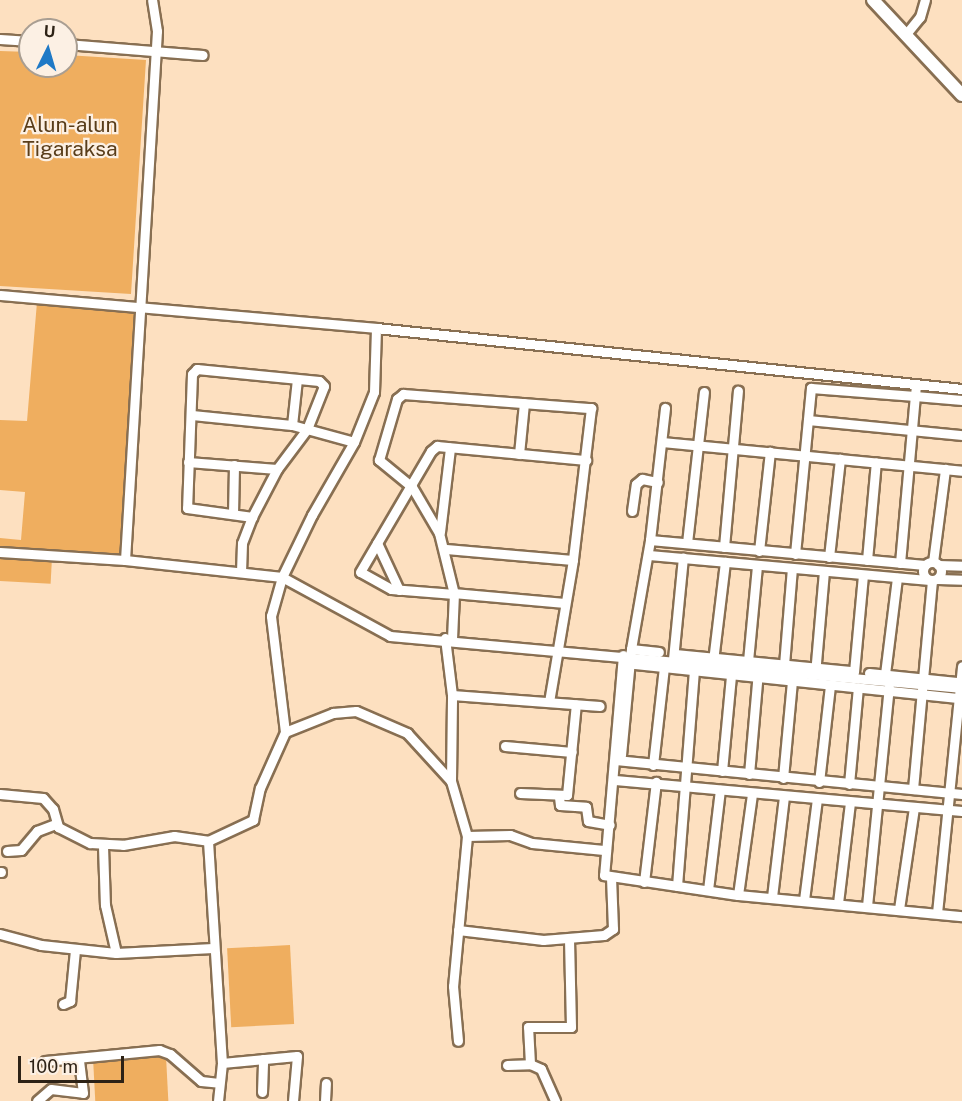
<!DOCTYPE html>
<html>
<head>
<meta charset="utf-8">
<style>
  body { margin:0 }
  #map { position:relative; width:962px; height:1101px; overflow:hidden; background:#fde0c0; font-family:"Public Sans",sans-serif }
  div>[style] { position:absolute }
  [style*='--x'] { left:calc(var(--x)*1px); top:calc(var(--y)*1px); width:calc(var(--w)*1px); rotate:calc(var(--a)*1deg) }
  .green>* { inset:0; background:#efae5f; transform-origin:0 0 }
  .roads { filter:drop-shadow(2px 0 #886f52) drop-shadow(-2px 0 #886f52) drop-shadow(0 2px #886f52) drop-shadow(0 -2px #886f52) }
  .minor>* { height:9px; margin:-4.5px; padding:0 4.5px; transform-origin:4.5px; border-radius:4.5px; background:#fff }
  .minor>.ring { margin:-4.5px; padding:0; box-sizing:content-box; background:none; border:9px solid #fff; border-radius:50% }
  .major>* { height:12px; margin:-6px; padding:0 6px; transform-origin:6px; border-radius:6px; background:#fff }
  span { translate:-50% -50%; white-space:nowrap; text-align:center; line-height:1.15; -webkit-text-stroke:4.5px #fcf0e4; paint-order:stroke }
  .park-label { font-size:21px; color:#593d1a }
  .north { position:absolute; left:18px; top:18px; width:60px; height:60px; box-sizing:border-box; background:#fcf0e4; border:2px solid #a99e92; border-radius:50%; rotate:5deg; font-size:16px; font-weight:700; line-height:24px; text-align:center; color:#2d2216 }
  .north::after { content:''; display:block; margin:auto; width:21px; height:27px; background:#1f79c6; clip-path:polygon(50% 0,100% 100%,50% 72%,0 100%) }
  .scale { position:absolute; left:18px; top:1056px; width:106px; height:27px; box-sizing:border-box; border:3px solid #2d2216; border-top:0; padding-left:8px; font-size:18px; line-height:21px; white-space:nowrap; color:#2d2216; -webkit-text-stroke:4px #fcf0e4; paint-order:stroke }
</style>
</head>
<body>
<div id="map">
  <div class="green">
    <div style="clip-path:polygon(0 51px,30px 52px,30px 66px,66px 66px,66px 55px,146px 60px,131px 294px,0 286px)"></div>
    <div style="clip-path:polygon(37px 302px,137px 310px,124px 559px,0 552px,0 538px,21px 540px,25px 492px,0 490px,0 420px,27px 421px)"></div>
    <div style="left:0;top:556px;width:52px;height:25px;rotate:3deg"></div>
    <div style="left:290px;top:945px;width:79px;height:63px;rotate:87deg"></div>
    <div style="left:166px;top:1056px;width:45px;height:73px;rotate:87deg"></div>
  </div>
  <div class="roads">
    <div class="minor">
      <div style="--x:906;--y:34;--w:22;--a:-51"></div>
      <div style="--x:920;--y:17;--w:18;--a:-74"></div>
      <div style="--x:0;--y:39;--w:30;--a:4"></div>
      <div style="--x:66;--y:44;--w:137;--a:4.6"></div>
      <div style="--x:0;--y:295;--w:377;--a:5"></div>
      <div style="--x:376;--y:328;--w:589;--a:5.94"></div>
      <div style="--x:192;--y:415;--w:100;--a:5.7"></div>
      <div style="--x:292;--y:425;--w:64;--a:15.3"></div>
      <div style="--x:808;--y:420;--w:155;--a:5.6"></div>
      <div style="--x:292;--y:425;--w:46;--a:-83.8"></div>
      <div style="--x:662;--y:442;--w:301;--a:5.5"></div>
      <div style="--x:519;--y:454;--w:51;--a:-84.4"></div>
      <div style="--x:188;--y:462;--w:89;--a:4.5"></div>
      <div style="--x:632;--y:511;--w:27;--a:-82"></div>
      <div style="--x:636;--y:484;--w:8;--a:-40"></div>
      <div style="--x:642;--y:479;--w:16;--a:11"></div>
      <div style="--x:233;--y:514;--w:49;--a:-88.8"></div>
      <div style="--x:440;--y:532;--w:85;--a:-83.2"></div>
      <div style="--x:650;--y:540;--w:276;--a:5.2"></div>
      <div style="--x:377;--y:543;--w:52;--a:64.9"></div>
      <div style="--x:687;--y:543;--w:152;--a:-83.6"></div>
      <div style="--x:724;--y:547;--w:157;--a:-84.9"></div>
      <div style="--x:446;--y:549;--w:127;--a:5"></div>
      <div style="--x:759;--y:551;--w:100;--a:-83.7"></div>
      <div style="--x:0;--y:552;--w:125;--a:3.7"></div>
      <div style="--x:125;--y:560;--w:158;--a:6.2"></div>
      <div style="--x:282;--y:577;--w:123;--a:28.6"></div>
      <div style="--x:390;--y:636;--w:574;--a:5.19"></div>
      <div style="--x:795;--y:554;--w:167;--a:-84.5"></div>
      <div style="--x:811;--y:388;--w:104;--a:4.4"></div>
      <div style="--x:915;--y:396;--w:12;--a:-85"></div>
      <div style="--x:648;--y:555;--w:281;--a:5.1"></div>
      <div style="--x:829;--y:557;--w:99;--a:-83.6"></div>
      <div style="--x:125;--y:560;--w:530;--a:-86.54"></div>
      <div style="--x:157;--y:31;--w:31;--a:-99"></div>
      <div style="--x:867;--y:560;--w:98;--a:-84.8"></div>
      <div class="ring" style="left:923px;top:562px;width:9px;height:9px"></div>
      <div style="--x:933;--y:562;--w:94;--a:-82.6"></div>
      <div style="--x:900;--y:563;--w:168;--a:-84.9"></div>
      <div style="--x:915;--y:396;--w:47;--a:4.9"></div>
      <div style="--x:938;--y:565;--w:24;--a:2"></div>
      <div style="--x:241;--y:572;--w:29;--a:-88"></div>
      <div style="--x:242;--y:543;--w:28;--a:-69"></div>
      <div style="--x:252;--y:517;--w:54;--a:-62.5"></div>
      <div style="--x:277;--y:469;--w:50;--a:-53.1"></div>
      <div style="--x:307;--y:429;--w:46;--a:-68.4"></div>
      <div style="--x:324;--y:386;--w:7;--a:-135"></div>
      <div style="--x:319;--y:381;--w:123;--a:-174.4"></div>
      <div style="--x:197;--y:369;--w:7;--a:135"></div>
      <div style="--x:192;--y:374;--w:134;--a:92.1"></div>
      <div style="--x:187;--y:508;--w:66;--a:7.9"></div>
      <div style="--x:938;--y:579;--w:24;--a:2"></div>
      <div style="--x:453;--y:593;--w:112;--a:5.1"></div>
      <div style="--x:454;--y:594;--w:63;--a:-175.5"></div>
      <div style="--x:391;--y:589;--w:35;--a:-151"></div>
      <div style="--x:360;--y:572;--w:140;--a:-59.6"></div>
      <div style="--x:431;--y:451;--w:8;--a:-40"></div>
      <div style="--x:437;--y:446;--w:150;--a:5.4"></div>
      <div style="--x:445;--y:638;--w:57;--a:83"></div>
      <div style="--x:452;--y:695;--w:148;--a:4.3"></div>
      <div style="--x:452;--y:639;--w:45;--a:-87.5"></div>
      <div style="--x:454;--y:594;--w:63;--a:-103.8"></div>
      <div style="--x:439;--y:533;--w:53;--a:-120.4"></div>
      <div style="--x:412;--y:487;--w:43;--a:-140.7"></div>
      <div style="--x:379;--y:460;--w:64;--a:-73.6"></div>
      <div style="--x:397;--y:399;--w:8;--a:-40"></div>
      <div style="--x:403;--y:394;--w:189;--a:4.3"></div>
      <div style="--x:591;--y:408;--w:153;--a:96.8"></div>
      <div style="--x:573;--y:560;--w:144;--a:99.6"></div>
      <div style="--x:631;--y:649;--w:28;--a:6"></div>
      <div style="--x:675;--y:654;--w:176;--a:5.5"></div>
      <div style="--x:623;--y:655;--w:221;--a:94.9"></div>
      <div style="--x:604;--y:875;--w:135;--a:8.5"></div>
      <div style="--x:738;--y:895;--w:225;--a:5.4"></div>
      <div style="--x:673;--y:659;--w:102;--a:-84.4"></div>
      <div style="--x:713;--y:661;--w:100;--a:-83.1"></div>
      <div style="--x:748;--y:661;--w:96;--a:-84.6"></div>
      <div style="--x:625;--y:663;--w:337;--a:6"></div>
      <div style="--x:784;--y:665;--w:97;--a:-85.3"></div>
      <div style="--x:854;--y:672;--w:97;--a:-84.7"></div>
      <div style="--x:869;--y:673;--w:88;--a:5.8"></div>
      <div style="--x:815;--y:674;--w:102;--a:-85"></div>
      <div style="--x:885;--y:674;--w:97;--a:-82.9"></div>
      <div style="--x:285;--y:732;--w:52;--a:-21.6"></div>
      <div style="--x:333;--y:713;--w:23;--a:-5"></div>
      <div style="--x:356;--y:711;--w:56;--a:23.3"></div>
      <div style="--x:407;--y:733;--w:65;--a:47.5"></div>
      <div style="--x:451;--y:781;--w:57;--a:73.8"></div>
      <div style="--x:467;--y:836;--w:151;--a:95.3"></div>
      <div style="--x:453;--y:986;--w:55;--a:84.8"></div>
      <div style="--x:505;--y:746;--w:67;--a:5.1"></div>
      <div style="--x:621;--y:755;--w:106;--a:-84.6"></div>
      <div style="--x:631;--y:649;--w:111;--a:-80.1"></div>
      <div style="--x:650;--y:540;--w:133;--a:-83.5"></div>
      <div style="--x:615;--y:760;--w:349;--a:5.6"></div>
      <div style="--x:653;--y:765;--w:99;--a:-83.6"></div>
      <div style="--x:722;--y:771;--w:96;--a:-84.6"></div>
      <div style="--x:749;--y:774;--w:102;--a:-85"></div>
      <div style="--x:783;--y:778;--w:97;--a:-84.7"></div>
      <div style="--x:615;--y:780;--w:348;--a:5.1"></div>
      <div style="--x:451;--y:781;--w:86;--a:-89.3"></div>
      <div style="--x:819;--y:782;--w:98;--a:-83.5"></div>
      <div style="--x:849;--y:784;--w:97;--a:-84.7"></div>
      <div style="--x:913;--y:789;--w:209;--a:-84.8"></div>
      <div style="--x:520;--y:793;--w:47;--a:2.4"></div>
      <div style="--x:567;--y:795;--w:91;--a:-84.4"></div>
      <div style="--x:0;--y:794;--w:43;--a:5.3"></div>
      <div style="--x:43;--y:798;--w:15;--a:48"></div>
      <div style="--x:53;--y:809;--w:19;--a:74"></div>
      <div style="--x:58;--y:827;--w:36;--a:27"></div>
      <div style="--x:90;--y:843;--w:33;--a:3"></div>
      <div style="--x:123;--y:845;--w:52;--a:-10"></div>
      <div style="--x:174;--y:836;--w:34;--a:8"></div>
      <div style="--x:208;--y:841;--w:222;--a:86.4"></div>
      <div style="--x:222;--y:1063;--w:38;--a:96"></div>
      <div style="--x:559;--y:797;--w:8;--a:83"></div>
      <div style="--x:560;--y:805;--w:26;--a:4"></div>
      <div style="--x:586;--y:807;--w:14;--a:82"></div>
      <div style="--x:588;--y:821;--w:22;--a:10"></div>
      <div style="--x:467;--y:836;--w:43;--a:-1.3"></div>
      <div style="--x:510;--y:835;--w:23;--a:20"></div>
      <div style="--x:532;--y:843;--w:72;--a:5.6"></div>
      <div style="--x:208;--y:841;--w:50;--a:-25"></div>
      <div style="--x:253;--y:820;--w:33;--a:-78"></div>
      <div style="--x:260;--y:788;--w:61;--a:-65.9"></div>
      <div style="--x:285;--y:732;--w:117;--a:-96.9"></div>
      <div style="--x:271;--y:616;--w:41;--a:-74.2"></div>
      <div style="--x:282;--y:577;--w:69;--a:-64.2"></div>
      <div style="--x:312;--y:515;--w:84;--a:-60.1"></div>
      <div style="--x:354;--y:442;--w:54;--a:-68.2"></div>
      <div style="--x:374;--y:392;--w:64;--a:-88.2"></div>
      <div style="--x:103;--y:846;--w:59;--a:88.1"></div>
      <div style="--x:105;--y:905;--w:49;--a:77.1"></div>
      <div style="--x:7;--y:851;--w:14;--a:-4"></div>
      <div style="--x:21;--y:850;--w:25;--a:-50"></div>
      <div style="--x:37;--y:831;--w:19;--a:-21"></div>
      <div style="--x:0;--y:872;--w:1;--a:0"></div>
      <div style="--x:644;--y:882;--w:101;--a:-83.2"></div>
      <div style="--x:677;--y:886;--w:216;--a:-85.5"></div>
      <div style="--x:708;--y:890;--w:101;--a:-83.2"></div>
      <div style="--x:738;--y:895;--w:102;--a:-82.1"></div>
      <div style="--x:772;--y:897;--w:101;--a:-83.2"></div>
      <div style="--x:804;--y:900;--w:102;--a:-82.7"></div>
      <div style="--x:838;--y:903;--w:102;--a:-83.2"></div>
      <div style="--x:867;--y:906;--w:220;--a:-84.3"></div>
      <div style="--x:899;--y:909;--w:102;--a:-81.6"></div>
      <div style="--x:937;--y:913;--w:248;--a:-84.2"></div>
      <div style="--x:458;--y:930;--w:86;--a:6.7"></div>
      <div style="--x:543;--y:940;--w:61;--a:-4.7"></div>
      <div style="--x:604;--y:935;--w:11;--a:-34"></div>
      <div style="--x:613;--y:929;--w:51;--a:-92.2"></div>
      <div style="--x:0;--y:934;--w:42;--a:15"></div>
      <div style="--x:41;--y:945;--w:75;--a:6.1"></div>
      <div style="--x:116;--y:953;--w:97;--a:-3"></div>
      <div style="--x:63;--y:1004;--w:8;--a:-23"></div>
      <div style="--x:70;--y:1001;--w:51;--a:-84.4"></div>
      <div style="--x:45;--y:1061;--w:115;--a:-5.5"></div>
      <div style="--x:159;--y:1050;--w:12;--a:20"></div>
      <div style="--x:170;--y:1054;--w:41;--a:41.1"></div>
      <div style="--x:201;--y:1081;--w:18;--a:6"></div>
      <div style="--x:222;--y:1063;--w:75;--a:-5.3"></div>
      <div style="--x:297;--y:1056;--w:45;--a:95.1"></div>
      <div style="--x:530;--y:1064;--w:37;--a:-93"></div>
      <div style="--x:528;--y:1027;--w:43;--a:0"></div>
      <div style="--x:571;--y:1027;--w:87;--a:-91.3"></div>
      <div style="--x:507;--y:1065;--w:23;--a:-2"></div>
      <div style="--x:530;--y:1064;--w:12;--a:24"></div>
      <div style="--x:541;--y:1069;--w:35;--a:66"></div>
      <div style="--x:262;--y:1092;--w:33;--a:-88"></div>
      <div style="--x:37;--y:1101;--w:18;--a:-41"></div>
      <div style="--x:51;--y:1089;--w:32;--a:7"></div>
      <div style="--x:83;--y:1093;--w:35;--a:-97"></div>
      <div style="--x:325;--y:1101;--w:18;--a:-87"></div>
    </div>
    <div class="major">
      <div style="--x:873;--y:0;--w:130;--a:46.9"></div>
    </div>
  </div>
  <div class="park-label">
    <span style="left:70px;top:137px">Alun-alun<br>Tigaraksa</span>
  </div>
  <div class="north">U</div>
  <div class="scale">100 m</div>
</div>
</body>
</html>
